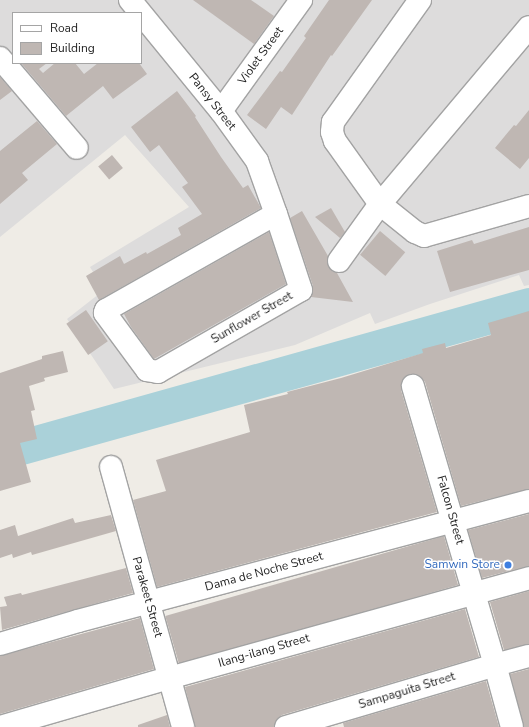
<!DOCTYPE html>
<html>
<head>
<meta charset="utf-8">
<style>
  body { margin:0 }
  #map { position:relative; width:529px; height:727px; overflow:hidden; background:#efece6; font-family:"Nunito Sans",sans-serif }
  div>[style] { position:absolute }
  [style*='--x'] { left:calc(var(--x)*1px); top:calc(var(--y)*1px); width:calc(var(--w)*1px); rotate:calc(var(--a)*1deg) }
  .residential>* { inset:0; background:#dddcdc }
  .river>* { height:35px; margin:-17.5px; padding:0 17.5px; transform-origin:17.5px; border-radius:17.5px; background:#aad1d9 }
  .building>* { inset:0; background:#bfb7b3; transform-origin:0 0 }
  .roads { filter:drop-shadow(1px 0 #a3a3a3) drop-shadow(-1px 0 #a3a3a3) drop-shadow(0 1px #a3a3a3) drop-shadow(0 -1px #a3a3a3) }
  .minor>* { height:22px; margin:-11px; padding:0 11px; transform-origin:11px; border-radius:11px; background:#fff }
  .tertiary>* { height:22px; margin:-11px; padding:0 11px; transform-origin:11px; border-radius:11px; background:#fff }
  .dots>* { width:11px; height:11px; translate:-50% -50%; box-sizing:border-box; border:2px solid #fff; border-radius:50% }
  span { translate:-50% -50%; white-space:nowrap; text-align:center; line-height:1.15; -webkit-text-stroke:3px #fff; paint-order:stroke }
  .street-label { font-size:12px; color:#1f1f1f }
  .shop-label { font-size:12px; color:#366cbe }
  .right { translate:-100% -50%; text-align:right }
  .legend { position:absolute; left:12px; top:12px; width:130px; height:52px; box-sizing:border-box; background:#fff; border:1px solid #a5a5a5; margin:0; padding:5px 7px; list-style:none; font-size:12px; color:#1f1f1f }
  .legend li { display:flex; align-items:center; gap:8px; height:20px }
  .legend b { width:20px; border:1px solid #a5a5a5 }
</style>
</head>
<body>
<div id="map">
  <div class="residential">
    <div style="clip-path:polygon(evenodd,0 0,529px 0,529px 285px,524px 286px,519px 275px,430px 304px,375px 324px,370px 313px,295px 345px,114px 389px,67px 319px,104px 290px,90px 267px,189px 207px,125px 135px,0 237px,0 0,13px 13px,141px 13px,141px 63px,13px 63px,13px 13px)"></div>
  </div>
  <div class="river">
    <div style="--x:0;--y:453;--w:549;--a:-15.63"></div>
  </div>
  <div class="building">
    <div style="clip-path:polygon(193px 0,251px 0,274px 16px,254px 44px)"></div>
    <div style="clip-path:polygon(329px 0,372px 0,332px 56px,331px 55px,292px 115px,281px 107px,266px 129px,247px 115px,280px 71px,282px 72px,306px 38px,304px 36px)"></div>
    <div style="clip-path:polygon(21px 63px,47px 63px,39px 69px,43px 73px,55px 63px,75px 63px,84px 74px,98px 63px,139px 63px,147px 74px,113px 99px,103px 86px,66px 116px)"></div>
    <div style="clip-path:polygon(0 77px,12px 91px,0 100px)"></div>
    <div style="clip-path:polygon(177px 91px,196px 116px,195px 117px,221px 157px,243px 188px,248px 185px,261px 208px,99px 300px,86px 276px,120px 256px,124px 264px,146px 252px,147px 254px,181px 235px,178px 228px,202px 214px,182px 187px,188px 183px,159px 145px,150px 152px,131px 127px)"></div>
    <div style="clip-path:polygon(529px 110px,529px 158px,520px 169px,495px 148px,514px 125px,516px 126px)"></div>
    <div style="clip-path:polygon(37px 121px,57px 144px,22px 173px,28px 180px,0 204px,0 151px)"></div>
    <div style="left:112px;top:155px;width:17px;height:18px;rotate:50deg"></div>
    <div style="clip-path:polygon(331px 208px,345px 232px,340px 238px,315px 217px)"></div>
    <div style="clip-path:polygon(302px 211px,328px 256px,328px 266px,332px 271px,337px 273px,353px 302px,311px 297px,313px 286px,290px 218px)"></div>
    <div style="clip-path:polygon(529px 227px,529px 270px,450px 292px,437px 251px,472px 240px,474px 244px)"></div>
    <div style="left:380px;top:231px;width:33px;height:31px;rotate:40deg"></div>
    <div style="clip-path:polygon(269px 232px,286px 284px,154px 359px,131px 327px,124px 314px)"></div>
    <div style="left:86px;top:310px;width:38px;height:24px;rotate:55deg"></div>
    <div style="clip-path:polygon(529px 311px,529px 489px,461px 506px,425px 382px,421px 377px,416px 374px,410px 374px,404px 378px,401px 383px,401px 390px,437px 512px,157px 587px,133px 500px,166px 491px,156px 460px,250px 432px,244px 405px,288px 394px,287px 392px,341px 378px,423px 353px,422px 349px,445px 343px,446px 348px,491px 335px,488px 323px)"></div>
    <div style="clip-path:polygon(63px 351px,68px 372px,44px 378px,45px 381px,29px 386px,35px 410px,31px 411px,37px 439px,20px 443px,31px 482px,0 491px,0 373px,42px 359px,42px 356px)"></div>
    <div style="clip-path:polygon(529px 514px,529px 566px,482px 578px,468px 530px)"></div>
    <div style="clip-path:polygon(111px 515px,116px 531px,32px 555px,31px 552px,13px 558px,12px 554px,0 558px,0 530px,15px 525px,18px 536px,73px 518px,75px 523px)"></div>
    <div style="left:444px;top:536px;width:51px;height:290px;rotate:74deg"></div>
    <div style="clip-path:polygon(126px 568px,133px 593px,2px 630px,0 607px,7px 606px,4px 597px,21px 593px,22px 595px)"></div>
    <div style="clip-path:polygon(529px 591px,529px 644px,504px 650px,490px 602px)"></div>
    <div style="clip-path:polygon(465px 609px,479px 657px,282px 715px,277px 719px,274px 727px,195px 727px,185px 687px)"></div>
    <div style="clip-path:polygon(140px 618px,154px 669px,0 714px,0 656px)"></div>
    <div style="clip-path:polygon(529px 669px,529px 727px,524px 727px,510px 674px)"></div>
    <div style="clip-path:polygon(486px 681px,499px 727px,344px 727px,343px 723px)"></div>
    <div style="clip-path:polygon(167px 715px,170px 727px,138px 727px,138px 725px)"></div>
  </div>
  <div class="roads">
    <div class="minor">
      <div style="--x:130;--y:0;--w:144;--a:50.7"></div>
      <div style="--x:221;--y:111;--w:62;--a:54.2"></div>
      <div style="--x:257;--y:161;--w:56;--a:70.3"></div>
      <div style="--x:276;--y:214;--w:80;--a:71.8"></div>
      <div style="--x:301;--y:290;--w:165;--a:150.2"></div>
      <div style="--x:158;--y:372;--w:11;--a:-170"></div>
      <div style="--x:147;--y:370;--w:71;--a:-126.4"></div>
      <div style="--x:105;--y:313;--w:3;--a:-72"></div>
      <div style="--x:106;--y:310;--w:195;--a:-29.5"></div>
      <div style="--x:420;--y:0;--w:150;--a:125.5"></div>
      <div style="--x:333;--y:122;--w:10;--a:96"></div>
      <div style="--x:332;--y:132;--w:9;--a:72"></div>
      <div style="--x:335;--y:141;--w:77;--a:54.5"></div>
      <div style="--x:380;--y:204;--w:45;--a:38.7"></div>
      <div style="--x:415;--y:232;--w:10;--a:24"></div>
      <div style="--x:424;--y:236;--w:109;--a:-15.9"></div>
      <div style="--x:0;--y:58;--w:118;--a:49.5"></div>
      <div style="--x:221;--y:111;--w:137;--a:-54.2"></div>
      <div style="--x:339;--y:261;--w:70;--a:-54.3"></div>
      <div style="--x:380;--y:204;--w:231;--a:-49.9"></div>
      <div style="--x:111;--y:467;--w:270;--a:74.5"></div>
      <div style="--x:0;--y:644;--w:81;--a:-16.4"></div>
      <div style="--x:78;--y:621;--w:467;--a:-14.9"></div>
      <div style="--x:0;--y:727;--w:176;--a:-16.2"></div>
      <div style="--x:169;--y:678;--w:374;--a:-15.5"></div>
      <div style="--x:286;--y:727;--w:218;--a:-16.5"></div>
      <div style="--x:495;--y:665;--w:291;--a:-106.4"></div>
    </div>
    <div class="tertiary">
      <div style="--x:512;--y:727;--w:64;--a:-105.3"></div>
      <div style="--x:495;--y:665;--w:35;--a:-15"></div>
    </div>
  </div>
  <div class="dots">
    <div style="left:508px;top:565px;background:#3f7fe0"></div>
  </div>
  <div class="street-label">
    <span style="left:261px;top:56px;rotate:-54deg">Violet Street</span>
    <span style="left:212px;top:102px;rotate:52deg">Pansy Street</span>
    <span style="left:252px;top:318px;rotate:-30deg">Sunflower Street</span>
    <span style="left:450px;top:510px;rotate:74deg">Falcon Street</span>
    <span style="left:264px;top:572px;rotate:-15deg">Dama de Noche Street</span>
    <span style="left:147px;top:597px;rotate:74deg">Parakeet Street</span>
    <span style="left:264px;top:651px;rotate:-16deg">Ilang-ilang Street</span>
    <span style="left:407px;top:691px;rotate:-17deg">Sampaguita Street</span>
  </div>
  <div class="shop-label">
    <span class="right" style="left:500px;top:565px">Samwin Store</span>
  </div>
  <ul class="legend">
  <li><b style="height:5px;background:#fff"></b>Road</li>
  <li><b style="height:11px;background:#bfb7b3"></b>Building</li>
  </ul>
</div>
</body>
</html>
